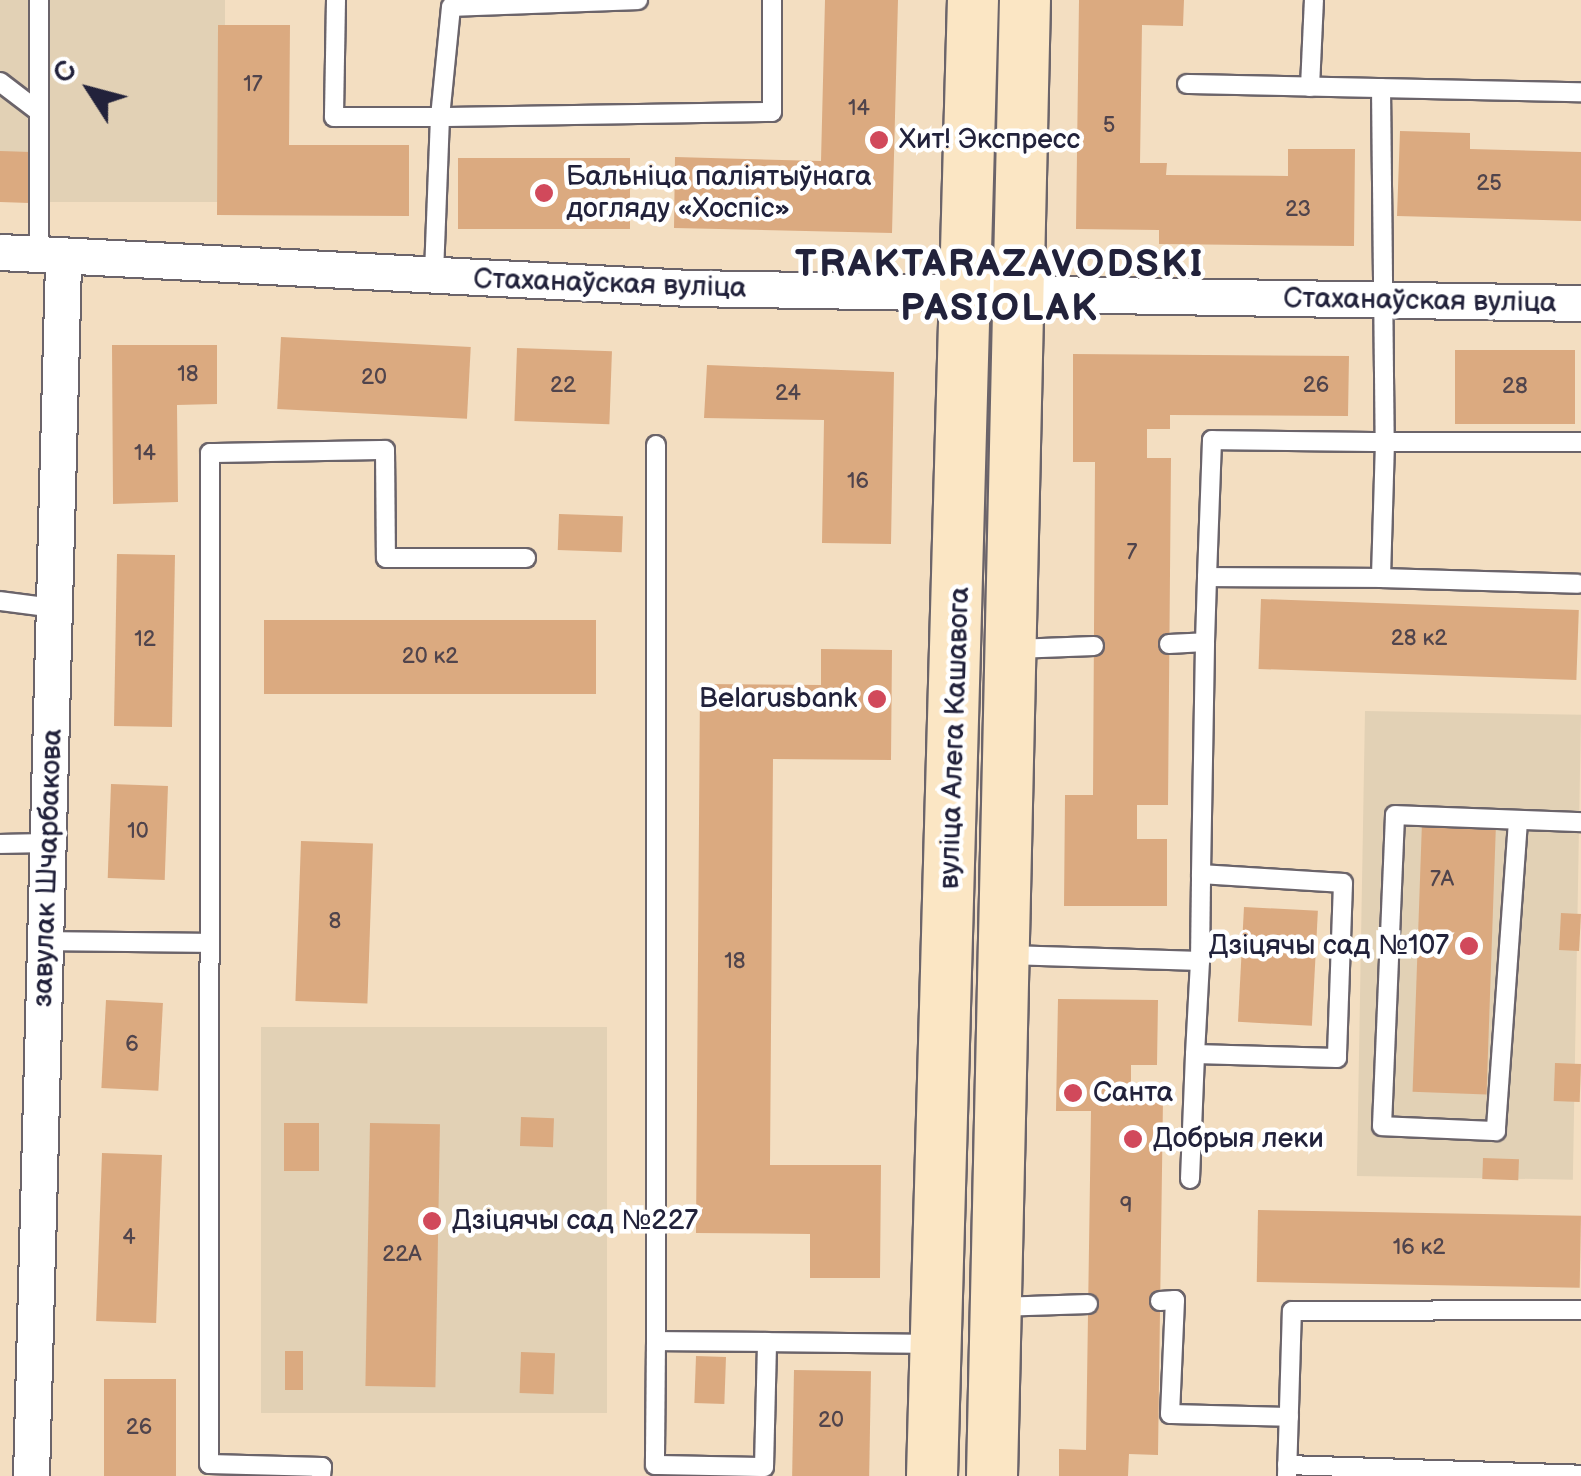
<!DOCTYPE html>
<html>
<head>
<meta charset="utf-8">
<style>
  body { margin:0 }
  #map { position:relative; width:1581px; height:1476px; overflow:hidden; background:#f3dec1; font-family:"Balsamiq Sans",sans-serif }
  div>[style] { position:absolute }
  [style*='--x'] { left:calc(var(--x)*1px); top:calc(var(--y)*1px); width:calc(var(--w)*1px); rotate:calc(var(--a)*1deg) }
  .built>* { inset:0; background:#e2d1b5; transform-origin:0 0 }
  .building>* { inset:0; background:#dbaa80; transform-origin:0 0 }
  .roads { filter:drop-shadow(2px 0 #6b646a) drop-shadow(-2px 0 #6b646a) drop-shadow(0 2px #6b646a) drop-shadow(0 -2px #6b646a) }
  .service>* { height:18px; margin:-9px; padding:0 9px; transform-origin:9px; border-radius:9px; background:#fff }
  .minor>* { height:35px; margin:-17.5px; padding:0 17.5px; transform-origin:17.5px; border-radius:17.5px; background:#fff }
  .secondary>* { height:50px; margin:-25px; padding:0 25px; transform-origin:25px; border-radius:25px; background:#fbe6c4 }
  .dots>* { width:28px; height:28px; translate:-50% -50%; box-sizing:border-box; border:5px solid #fff; border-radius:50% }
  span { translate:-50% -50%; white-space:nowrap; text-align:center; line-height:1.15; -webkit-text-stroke:9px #fff; paint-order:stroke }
  .number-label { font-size:22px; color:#50444c }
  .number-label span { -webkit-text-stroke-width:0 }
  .poi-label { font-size:28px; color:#22223b }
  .left { translate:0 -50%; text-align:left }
  .right { translate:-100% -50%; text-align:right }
  .street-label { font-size:28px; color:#22223b }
  .district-label { font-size:38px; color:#22223b; font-weight:700; letter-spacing:2.5px }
  .north { position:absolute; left:40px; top:40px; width:100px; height:100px; -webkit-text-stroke:8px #fff; paint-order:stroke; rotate:306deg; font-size:28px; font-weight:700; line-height:40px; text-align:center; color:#22223b }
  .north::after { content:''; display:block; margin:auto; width:35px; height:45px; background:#22223b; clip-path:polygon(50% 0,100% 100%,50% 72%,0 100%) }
</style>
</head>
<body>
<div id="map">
  <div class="built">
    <div style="left:0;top:0;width:225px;height:202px"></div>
    <div style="left:1365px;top:711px;width:216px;height:465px;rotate:1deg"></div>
    <div style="left:261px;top:1027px;width:346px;height:386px"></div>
  </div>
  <div class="building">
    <div style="clip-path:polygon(825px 0,898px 0,892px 233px,674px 228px,675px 157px,821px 161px)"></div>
    <div style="clip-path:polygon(1079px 0,1184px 0,1183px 26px,1142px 25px,1140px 163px,1167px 163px,1166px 175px,1288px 176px,1288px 149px,1355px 149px,1354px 246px,1159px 244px,1159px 230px,1076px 229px)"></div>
    <div style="clip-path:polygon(218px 25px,290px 25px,289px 145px,409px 145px,409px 216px,217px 215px)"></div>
    <div style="clip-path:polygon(1400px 131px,1470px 133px,1470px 149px,1581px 152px,1581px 221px,1397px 216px)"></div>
    <div style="left:0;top:151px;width:31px;height:51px;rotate:2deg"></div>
    <div style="left:458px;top:158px;width:172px;height:71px"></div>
    <div style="left:281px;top:337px;width:190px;height:72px;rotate:3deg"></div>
    <div style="clip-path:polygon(112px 345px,217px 345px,217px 404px,177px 405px,178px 502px,113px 504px)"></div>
    <div style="left:517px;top:348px;width:95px;height:73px;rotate:2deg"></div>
    <div style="left:1455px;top:350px;width:120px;height:74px"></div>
    <div style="clip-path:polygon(1073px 354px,1349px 356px,1348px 416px,1170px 415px,1170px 429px,1147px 429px,1147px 458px,1171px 458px,1168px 805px,1137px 805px,1137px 839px,1167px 839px,1167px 906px,1064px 906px,1065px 795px,1093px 795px,1095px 462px,1073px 462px)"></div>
    <div style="clip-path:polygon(707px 365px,894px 372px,891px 544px,822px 543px,824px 420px,704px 418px)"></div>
    <div style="left:559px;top:514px;width:64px;height:36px;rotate:2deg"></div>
    <div style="left:117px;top:554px;width:58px;height:172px;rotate:1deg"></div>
    <div style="left:1261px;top:599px;width:318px;height:70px;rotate:2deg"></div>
    <div style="left:264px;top:620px;width:332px;height:74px"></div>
    <div style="clip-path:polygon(821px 649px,892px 650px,891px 760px,773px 759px,770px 1165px,881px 1165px,880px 1278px,810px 1278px,810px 1234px,696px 1233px,700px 684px,821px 685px)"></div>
    <div style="left:111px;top:784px;width:57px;height:94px;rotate:2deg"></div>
    <div style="left:1422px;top:822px;width:74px;height:270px;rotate:2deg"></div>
    <div style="left:301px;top:841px;width:72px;height:160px;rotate:2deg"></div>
    <div style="left:1244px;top:907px;width:74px;height:115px;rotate:3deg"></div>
    <div style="left:1561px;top:913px;width:20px;height:37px;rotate:3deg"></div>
    <div style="clip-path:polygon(1058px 999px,1158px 1000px,1157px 1065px,1131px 1065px,1131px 1099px,1163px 1099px,1158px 1455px,1129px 1454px,1128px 1476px,1059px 1476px,1059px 1449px,1086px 1450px,1091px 1111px,1056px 1111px)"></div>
    <div style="left:106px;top:1000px;width:57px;height:88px;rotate:3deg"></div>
    <div style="left:1555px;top:1063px;width:26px;height:38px;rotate:2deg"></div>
    <div style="left:521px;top:1117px;width:33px;height:29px;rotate:2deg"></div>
    <div style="left:284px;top:1123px;width:35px;height:48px"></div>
    <div style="left:370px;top:1123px;width:70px;height:263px;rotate:1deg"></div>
    <div style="left:102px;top:1153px;width:60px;height:168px;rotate:2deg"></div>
    <div style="left:1483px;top:1158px;width:36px;height:21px;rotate:2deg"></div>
    <div style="left:1258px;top:1210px;width:323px;height:72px;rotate:1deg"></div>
    <div style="left:285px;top:1351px;width:18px;height:39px"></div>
    <div style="left:521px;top:1352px;width:34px;height:41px;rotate:2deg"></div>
    <div style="left:696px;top:1356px;width:30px;height:47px;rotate:2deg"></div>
    <div style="left:794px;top:1370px;width:77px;height:106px;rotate:1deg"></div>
    <div style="left:104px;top:1379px;width:72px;height:97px"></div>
  </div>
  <div class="roads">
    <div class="service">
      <div style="--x:336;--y:0;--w:117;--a:91"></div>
      <div style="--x:334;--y:117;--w:106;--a:0"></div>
      <div style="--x:440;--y:117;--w:159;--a:92.2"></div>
      <div style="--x:638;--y:0;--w:187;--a:177.9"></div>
      <div style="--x:451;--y:7;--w:111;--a:95.7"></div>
      <div style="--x:440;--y:117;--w:332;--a:-0.9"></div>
      <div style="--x:772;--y:112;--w:112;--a:-90"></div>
      <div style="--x:0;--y:82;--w:48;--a:37.3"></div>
      <div style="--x:1187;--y:84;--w:394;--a:1.2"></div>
      <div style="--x:1310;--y:87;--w:87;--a:-87.4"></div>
      <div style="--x:1381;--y:88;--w:354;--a:89.4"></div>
      <div style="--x:1385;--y:442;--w:196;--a:0"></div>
      <div style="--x:39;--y:257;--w:257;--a:-90"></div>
      <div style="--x:1381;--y:578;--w:197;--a:1.7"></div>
      <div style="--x:0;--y:601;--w:54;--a:7.4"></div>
      <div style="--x:1169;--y:644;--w:36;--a:-3"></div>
      <div style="--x:1015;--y:649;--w:79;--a:-2.2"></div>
      <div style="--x:1518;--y:821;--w:311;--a:94.1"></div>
      <div style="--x:1496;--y:1131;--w:114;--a:-177.5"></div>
      <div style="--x:1382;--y:1126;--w:311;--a:-87.6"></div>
      <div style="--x:1395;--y:815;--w:186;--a:2.2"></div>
      <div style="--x:0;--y:844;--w:49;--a:-1.2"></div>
      <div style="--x:1201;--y:874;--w:232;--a:-89"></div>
      <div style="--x:1205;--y:642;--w:65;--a:-88.2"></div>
      <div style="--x:1207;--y:577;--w:137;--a:-87.9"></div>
      <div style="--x:1212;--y:440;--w:173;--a:0.7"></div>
      <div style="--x:1385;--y:442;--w:136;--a:91.7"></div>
      <div style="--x:1381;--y:578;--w:174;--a:-179.7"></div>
      <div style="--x:46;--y:941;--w:163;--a:0.7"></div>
      <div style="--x:1009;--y:955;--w:191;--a:1.8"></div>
      <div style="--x:1200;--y:961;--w:87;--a:-89.3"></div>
      <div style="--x:1201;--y:874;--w:142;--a:3.6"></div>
      <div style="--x:1343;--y:883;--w:175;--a:92"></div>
      <div style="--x:1337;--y:1058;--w:142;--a:-178.4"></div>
      <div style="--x:1195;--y:1054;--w:93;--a:-86.9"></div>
      <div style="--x:1190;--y:1179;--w:125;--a:-87.7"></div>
      <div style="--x:1160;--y:1301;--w:15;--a:-4"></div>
      <div style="--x:1175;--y:1300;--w:114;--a:92.5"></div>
      <div style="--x:1170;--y:1414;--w:119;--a:1.4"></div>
      <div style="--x:999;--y:1307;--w:89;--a:-1.9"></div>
      <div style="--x:656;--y:1341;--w:896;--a:-90"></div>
      <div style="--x:767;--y:1342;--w:111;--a:-179.5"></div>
      <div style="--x:656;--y:1341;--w:124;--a:90.5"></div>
      <div style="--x:655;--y:1465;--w:109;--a:1.1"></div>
      <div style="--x:764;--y:1467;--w:125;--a:-88.6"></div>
      <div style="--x:767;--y:1342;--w:163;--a:0.7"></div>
      <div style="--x:1287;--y:1465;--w:294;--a:1.9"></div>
      <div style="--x:321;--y:1476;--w:9;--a:-84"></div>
      <div style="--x:322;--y:1467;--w:113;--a:-178.5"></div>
      <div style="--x:209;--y:1464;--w:1011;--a:-89.94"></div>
      <div style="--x:210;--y:453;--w:175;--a:-1"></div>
      <div style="--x:385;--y:450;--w:108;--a:89.5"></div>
      <div style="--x:386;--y:558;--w:140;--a:0"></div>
      <div style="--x:1287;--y:1476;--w:165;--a:-88.3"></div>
      <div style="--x:1292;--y:1311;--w:289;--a:-0.2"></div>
    </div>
    <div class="minor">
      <div style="--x:0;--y:252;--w:690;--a:2.99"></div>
      <div style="--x:689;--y:288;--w:892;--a:0.96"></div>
      <div style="--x:31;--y:1476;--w:1216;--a:-88.49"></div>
    </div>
    <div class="secondary">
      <div style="--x:932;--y:1476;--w:1477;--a:-88.41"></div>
      <div style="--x:992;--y:1476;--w:1476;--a:-88.72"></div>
    </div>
  </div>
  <div class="dots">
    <div style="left:879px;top:140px;background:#d1495b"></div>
    <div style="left:544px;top:193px;background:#d1495b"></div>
    <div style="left:877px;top:699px;background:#d1495b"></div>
    <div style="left:1469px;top:946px;background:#d1495b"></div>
    <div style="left:1073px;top:1093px;background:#d1495b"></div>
    <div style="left:1133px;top:1139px;background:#d1495b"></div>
    <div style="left:432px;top:1221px;background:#d1495b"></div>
  </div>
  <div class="number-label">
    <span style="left:253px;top:85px">17</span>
    <span style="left:859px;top:109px">14</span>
    <span style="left:1109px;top:126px">5</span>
    <span style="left:1489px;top:184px">25</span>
    <span style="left:1298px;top:210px">23</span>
    <span style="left:188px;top:375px">18</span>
    <span style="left:374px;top:378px">20</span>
    <span style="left:563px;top:386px">22</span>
    <span style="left:1316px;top:386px">26</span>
    <span style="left:1515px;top:387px">28</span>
    <span style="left:788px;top:394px">24</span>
    <span style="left:145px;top:454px">14</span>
    <span style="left:858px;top:482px">16</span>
    <span style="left:1132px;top:553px">7</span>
    <span style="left:1419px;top:639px">28 к2</span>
    <span style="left:145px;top:640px">12</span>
    <span style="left:430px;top:657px">20 к2</span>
    <span style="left:138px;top:832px">10</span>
    <span style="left:1442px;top:880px">7А</span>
    <span style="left:335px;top:922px">8</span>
    <span style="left:735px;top:962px">18</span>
    <span style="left:132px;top:1045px">6</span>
    <span style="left:1126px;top:1206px">9</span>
    <span style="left:129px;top:1238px">4</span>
    <span style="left:1419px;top:1248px">16 к2</span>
    <span style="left:402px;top:1255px">22А</span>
    <span style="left:831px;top:1421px">20</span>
    <span style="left:139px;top:1428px">26</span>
  </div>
  <div class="poi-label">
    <span class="left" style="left:899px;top:140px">Хит! Экспресс</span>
    <span class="left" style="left:566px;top:193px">Бальніца паліятыўнага<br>догляду «Хоспіс»</span>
    <span class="right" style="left:857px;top:699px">Belarusbank</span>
    <span class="right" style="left:1449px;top:946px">Дзіцячы сад №107</span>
    <span class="left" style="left:1093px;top:1093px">Санта</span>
    <span class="left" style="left:1153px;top:1139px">Добрыя леки</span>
    <span class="left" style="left:452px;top:1221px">Дзіцячы сад №227</span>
  </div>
  <div class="street-label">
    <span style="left:610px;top:284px;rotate:2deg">Стаханаўская вуліца</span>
    <span style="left:1420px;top:301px;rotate:1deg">Стаханаўская вуліца</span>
    <span style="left:955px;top:738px;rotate:-88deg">вуліца Алега Кашавога</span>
    <span style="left:48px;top:868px;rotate:-88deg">завулак Шчарбакова</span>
  </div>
  <div class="district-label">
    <span style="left:1000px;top:287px">TRAKTARAZAVODSKI<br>PASIOLAK</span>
  </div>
  <div class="north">С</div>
</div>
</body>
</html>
